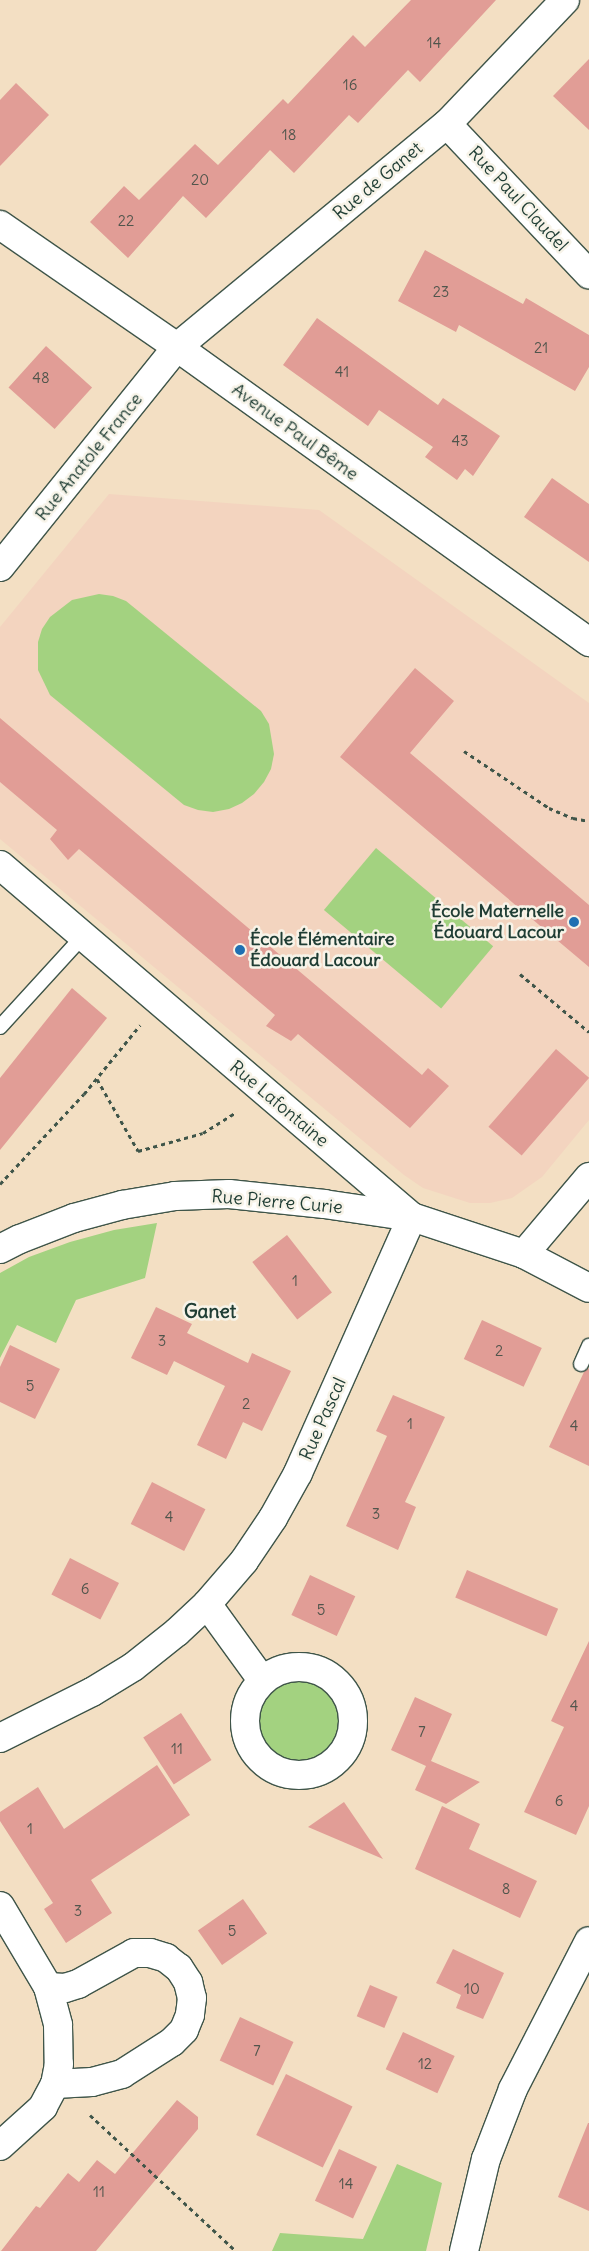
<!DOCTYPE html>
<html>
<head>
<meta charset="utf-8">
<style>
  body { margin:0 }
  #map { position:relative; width:589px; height:2251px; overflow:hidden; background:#f3dfc3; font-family:Delius,sans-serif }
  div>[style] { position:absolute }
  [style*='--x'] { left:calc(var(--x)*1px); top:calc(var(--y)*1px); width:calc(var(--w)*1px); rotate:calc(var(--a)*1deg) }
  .built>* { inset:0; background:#f3d4bf }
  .green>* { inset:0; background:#a3d280; transform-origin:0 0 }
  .round { border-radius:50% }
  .building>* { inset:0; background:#e19d96; transform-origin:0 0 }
  .path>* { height:3px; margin-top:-1.5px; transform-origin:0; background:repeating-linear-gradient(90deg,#3f5549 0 4px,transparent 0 8px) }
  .roads { filter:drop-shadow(1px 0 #3f5549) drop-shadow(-1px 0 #3f5549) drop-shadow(0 1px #3f5549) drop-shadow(0 -1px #3f5549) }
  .service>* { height:14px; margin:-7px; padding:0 7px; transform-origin:7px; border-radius:7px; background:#fff }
  .minor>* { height:28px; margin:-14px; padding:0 14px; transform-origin:14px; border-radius:14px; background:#fff }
  .minor>.ring { margin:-14px; padding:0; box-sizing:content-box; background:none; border:28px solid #fff; border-radius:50% }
  .dots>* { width:14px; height:14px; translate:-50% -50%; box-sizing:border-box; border:2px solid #f7f3e8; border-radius:50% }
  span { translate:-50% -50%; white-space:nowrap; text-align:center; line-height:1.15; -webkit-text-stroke:5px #f7f3e8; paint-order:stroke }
  .number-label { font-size:15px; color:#50554c }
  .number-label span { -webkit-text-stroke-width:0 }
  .street-label { font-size:18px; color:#1f3d34 }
  .poi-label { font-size:18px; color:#1f3d34; font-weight:700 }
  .right { translate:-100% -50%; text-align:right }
  .left { translate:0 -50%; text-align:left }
  .neighbourhood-label { font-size:19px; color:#1f3d34; font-weight:700 }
</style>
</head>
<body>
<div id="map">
  <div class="built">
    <div style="clip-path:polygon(109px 494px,319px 510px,589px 703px,589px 1120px,542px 1177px,512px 1198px,490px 1203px,470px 1203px,423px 1188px,404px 1175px,0 839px,0 627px)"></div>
  </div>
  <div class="green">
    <div style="clip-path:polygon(99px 594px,113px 596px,126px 601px,261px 711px,269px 724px,274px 754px,271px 769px,264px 782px,254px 794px,242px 803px,229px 809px,213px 812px,198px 810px,184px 805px,50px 695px,38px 670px,38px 642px,42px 629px,50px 617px,72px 600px)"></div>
    <div style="left:376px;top:848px;width:153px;height:81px;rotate:40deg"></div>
    <div style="clip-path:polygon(157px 1223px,145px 1278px,76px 1300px,56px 1343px,17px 1325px,0 1358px,0 1273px,29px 1257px,70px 1242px,114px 1230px)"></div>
    <div class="round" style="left:255px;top:1677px;width:88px;height:88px"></div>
    <div style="clip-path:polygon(397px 2164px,442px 2183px,426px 2251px,272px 2251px,280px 2233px,363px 2239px)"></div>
  </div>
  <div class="building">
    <div style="clip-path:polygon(411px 0,496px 0,420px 82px,408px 70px,358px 123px,349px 115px,294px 173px,270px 150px,206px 218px,183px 196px,128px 258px,90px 222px,124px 186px,139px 200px,195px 144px,218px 165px,283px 99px,288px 104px,353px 35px,365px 47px)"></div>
    <div style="clip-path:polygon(589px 59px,589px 130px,553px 96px)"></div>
    <div style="clip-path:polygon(16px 83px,49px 115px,0 166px,0 100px)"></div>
    <div style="clip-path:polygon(425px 250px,523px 304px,526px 298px,589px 335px,589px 367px,575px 391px,459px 325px,456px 332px,398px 301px)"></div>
    <div style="clip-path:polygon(317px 318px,438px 405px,443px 398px,500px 436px,473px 476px,465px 469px,457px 480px,425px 457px,433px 447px,379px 410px,368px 426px,283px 365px)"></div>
    <div style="left:46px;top:346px;width:62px;height:56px;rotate:42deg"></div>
    <div style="clip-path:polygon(552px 478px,589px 504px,589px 562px,524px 517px)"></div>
    <div style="clip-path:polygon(415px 668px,454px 701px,410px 753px,589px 905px,589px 967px,340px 757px)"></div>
    <div style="clip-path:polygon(0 718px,422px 1075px,428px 1068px,449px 1086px,410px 1128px,298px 1034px,291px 1041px,266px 1026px,275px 1015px,79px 849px,68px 860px,50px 839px,57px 830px,0 782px)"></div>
    <div style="clip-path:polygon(72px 988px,107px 1018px,0 1150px,0 1078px)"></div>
    <div style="left:556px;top:1049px;width:44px;height:103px;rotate:41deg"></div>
    <div style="left:287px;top:1235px;width:73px;height:44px;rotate:52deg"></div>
    <div style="clip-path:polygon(156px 1307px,192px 1324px,187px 1333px,248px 1363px,252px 1353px,291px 1371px,262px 1431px,243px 1422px,226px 1459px,197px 1445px,225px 1386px,174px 1361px,167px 1375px,131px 1358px)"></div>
    <div style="left:482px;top:1320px;width:66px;height:43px;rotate:25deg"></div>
    <div style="clip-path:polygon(10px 1345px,60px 1369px,35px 1419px,0 1402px,0 1367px)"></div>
    <div style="clip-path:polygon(589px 1368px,589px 1466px,549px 1447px,584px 1372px)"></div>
    <div style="clip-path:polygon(393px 1395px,445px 1417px,405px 1502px,416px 1507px,398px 1550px,346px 1526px,387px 1436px,376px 1431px)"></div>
    <div style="left:152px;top:1482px;width:60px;height:47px;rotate:27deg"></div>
    <div style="left:70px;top:1558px;width:55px;height:41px;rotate:27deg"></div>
    <div style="left:467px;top:1570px;width:99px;height:30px;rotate:23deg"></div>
    <div style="left:310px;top:1575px;width:50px;height:44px;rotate:25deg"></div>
    <div style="clip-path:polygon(589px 1641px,589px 1806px,576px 1835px,524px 1812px,564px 1727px,551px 1721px)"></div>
    <div style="clip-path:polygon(415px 1697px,452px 1714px,431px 1761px,480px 1782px,446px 1804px,415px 1790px,426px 1766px,391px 1750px)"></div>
    <div style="left:181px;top:1713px;width:56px;height:45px;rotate:57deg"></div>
    <div style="clip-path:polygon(157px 1765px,190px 1815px,91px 1880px,112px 1913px,66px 1943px,44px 1909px,53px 1903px,0 1821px,0 1812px,38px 1787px,64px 1829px)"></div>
    <div style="clip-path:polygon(344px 1802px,383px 1859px,308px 1827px)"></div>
    <div style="clip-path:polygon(442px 1806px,480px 1824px,469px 1849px,537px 1881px,520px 1918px,415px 1869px)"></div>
    <div style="left:243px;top:1899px;width:42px;height:55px;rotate:55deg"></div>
    <div style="clip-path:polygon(453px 1949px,504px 1973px,483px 2019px,456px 2008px,461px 1995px,436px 1983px)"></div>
    <div style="left:370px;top:1985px;width:30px;height:34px;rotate:23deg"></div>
    <div style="left:240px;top:2017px;width:59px;height:48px;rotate:25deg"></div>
    <div style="left:403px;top:2032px;width:57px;height:41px;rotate:25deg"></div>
    <div style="left:286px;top:2074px;width:74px;height:68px;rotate:26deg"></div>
    <div style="clip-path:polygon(177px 2100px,198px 2117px,198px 2129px,96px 2251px,1px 2251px,36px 2206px,40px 2208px,68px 2173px,79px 2182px,97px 2160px,115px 2174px)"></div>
    <div style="clip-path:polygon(588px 2123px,589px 2123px,589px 2211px,558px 2197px)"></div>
    <div style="left:339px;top:2149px;width:42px;height:57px;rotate:25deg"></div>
  </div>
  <div class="path">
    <div style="--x:464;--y:751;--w:102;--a:33.8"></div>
    <div style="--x:549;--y:808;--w:26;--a:23"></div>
    <div style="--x:573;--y:818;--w:16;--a:11"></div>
    <div style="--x:520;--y:974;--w:90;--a:40"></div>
    <div style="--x:97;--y:1079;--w:83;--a:60.3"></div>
    <div style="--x:138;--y:1151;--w:67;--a:-15.5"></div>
    <div style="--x:203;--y:1133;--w:39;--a:-32"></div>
    <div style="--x:0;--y:1184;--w:123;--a:-47"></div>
    <div style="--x:84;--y:1094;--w:89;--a:-50.9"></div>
    <div style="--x:90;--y:2115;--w:200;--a:43"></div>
  </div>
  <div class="roads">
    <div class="service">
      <div style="--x:0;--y:1027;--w:123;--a:-47.6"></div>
      <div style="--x:581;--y:1364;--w:20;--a:-66"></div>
    </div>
    <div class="minor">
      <div style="--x:447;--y:124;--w:207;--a:46.6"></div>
      <div style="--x:0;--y:225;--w:215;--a:34.6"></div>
      <div style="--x:177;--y:347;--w:507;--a:35.6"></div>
      <div style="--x:0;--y:567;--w:282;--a:-51.2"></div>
      <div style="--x:177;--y:347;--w:350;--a:-39.6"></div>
      <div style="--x:447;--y:124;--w:171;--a:-46.4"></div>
      <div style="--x:0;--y:865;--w:542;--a:40.51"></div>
      <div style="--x:412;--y:1217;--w:118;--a:18.3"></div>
      <div style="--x:524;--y:1254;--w:73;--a:27.6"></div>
      <div style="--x:0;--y:1249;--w:22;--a:-27"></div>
      <div style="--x:20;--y:1239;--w:58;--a:-21.3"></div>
      <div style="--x:74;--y:1218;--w:50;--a:-15.2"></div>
      <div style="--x:122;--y:1205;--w:54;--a:-9.6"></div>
      <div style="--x:175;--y:1196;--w:54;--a:-2.1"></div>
      <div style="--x:229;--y:1194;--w:96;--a:6"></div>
      <div style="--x:324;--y:1204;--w:89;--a:8.4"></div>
      <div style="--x:524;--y:1254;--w:101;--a:-49.8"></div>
      <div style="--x:207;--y:1604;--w:94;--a:54.1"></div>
      <div class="ring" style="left:245px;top:1667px;width:80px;height:80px"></div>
      <div style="--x:0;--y:1738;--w:103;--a:-26.6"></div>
      <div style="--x:92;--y:1692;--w:48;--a:-31.4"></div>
      <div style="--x:133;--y:1667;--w:56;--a:-38.5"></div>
      <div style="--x:177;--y:1632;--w:41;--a:-43"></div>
      <div style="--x:207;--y:1604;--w:57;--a:-49.3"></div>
      <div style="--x:244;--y:1561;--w:52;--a:-56"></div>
      <div style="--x:273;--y:1518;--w:51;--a:-60.9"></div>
      <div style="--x:298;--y:1473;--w:280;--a:-66"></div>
      <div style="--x:0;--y:1906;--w:94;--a:59.3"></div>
      <div style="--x:48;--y:1987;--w:39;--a:75"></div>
      <div style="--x:58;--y:2025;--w:39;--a:89"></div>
      <div style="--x:59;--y:2064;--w:20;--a:101"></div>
      <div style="--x:55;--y:2084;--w:26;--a:118"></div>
      <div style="--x:43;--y:2107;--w:58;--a:137.8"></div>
      <div style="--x:48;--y:1987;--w:17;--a:3"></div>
      <div style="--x:65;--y:1988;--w:14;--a:-17"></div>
      <div style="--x:78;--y:1984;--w:64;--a:-29"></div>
      <div style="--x:134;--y:1953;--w:16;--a:0"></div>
      <div style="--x:150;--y:1953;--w:17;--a:17"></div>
      <div style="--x:166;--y:1958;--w:16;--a:38"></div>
      <div style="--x:179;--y:1968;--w:17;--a:57"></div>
      <div style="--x:188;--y:1982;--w:16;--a:76"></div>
      <div style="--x:192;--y:1998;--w:17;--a:97"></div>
      <div style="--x:190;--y:2015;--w:16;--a:112"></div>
      <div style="--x:184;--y:2030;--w:17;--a:135"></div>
      <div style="--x:172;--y:2042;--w:59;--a:147.4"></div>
      <div style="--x:122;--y:2074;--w:31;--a:165"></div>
      <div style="--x:92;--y:2082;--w:37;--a:177"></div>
      <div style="--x:464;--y:2251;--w:95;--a:-76.6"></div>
      <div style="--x:486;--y:2159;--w:75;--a:-68.9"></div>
      <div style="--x:513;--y:2089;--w:166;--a:-62.8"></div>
    </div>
  </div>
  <div class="dots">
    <div style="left:574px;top:922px;background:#1f6fb2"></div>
    <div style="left:240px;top:950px;background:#1f6fb2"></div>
  </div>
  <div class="number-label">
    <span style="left:434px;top:43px">14</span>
    <span style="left:350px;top:85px">16</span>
    <span style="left:289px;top:135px">18</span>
    <span style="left:200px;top:180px">20</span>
    <span style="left:126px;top:221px">22</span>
    <span style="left:441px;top:292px">23</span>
    <span style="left:541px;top:348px">21</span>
    <span style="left:342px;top:372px">41</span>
    <span style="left:41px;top:378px">48</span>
    <span style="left:460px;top:441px">43</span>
    <span style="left:295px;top:1281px">1</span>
    <span style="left:162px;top:1341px">3</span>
    <span style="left:499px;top:1351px">2</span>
    <span style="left:30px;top:1386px">5</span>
    <span style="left:246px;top:1404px">2</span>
    <span style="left:410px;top:1424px">1</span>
    <span style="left:574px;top:1426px">4</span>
    <span style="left:376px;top:1514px">3</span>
    <span style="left:169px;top:1517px">4</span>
    <span style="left:85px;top:1589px">6</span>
    <span style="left:321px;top:1610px">5</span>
    <span style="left:574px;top:1706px">4</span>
    <span style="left:422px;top:1732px">7</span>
    <span style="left:177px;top:1749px">11</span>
    <span style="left:559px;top:1801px">6</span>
    <span style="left:30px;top:1829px">1</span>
    <span style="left:506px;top:1889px">8</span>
    <span style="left:78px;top:1911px">3</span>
    <span style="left:232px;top:1931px">5</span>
    <span style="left:472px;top:1989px">10</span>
    <span style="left:257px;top:2051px">7</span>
    <span style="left:425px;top:2064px">12</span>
    <span style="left:346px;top:2184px">14</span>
    <span style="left:99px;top:2192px">11</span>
  </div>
  <div class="street-label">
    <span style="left:378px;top:181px;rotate:-40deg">Rue de Ganet</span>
    <span style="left:518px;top:199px;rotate:47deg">Rue Paul Claudel</span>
    <span style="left:295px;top:432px;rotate:36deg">Avenue Paul Bême</span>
    <span style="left:89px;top:457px;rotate:-51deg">Rue Anatole France</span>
    <span style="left:279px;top:1104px;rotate:40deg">Rue Lafontaine</span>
    <span style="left:277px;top:1202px;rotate:5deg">Rue Pierre Curie</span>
    <span style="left:323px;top:1419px;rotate:-66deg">Rue Pascal</span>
  </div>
  <div class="poi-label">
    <span class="right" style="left:564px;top:922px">École Maternelle<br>Édouard Lacour</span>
    <span class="left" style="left:250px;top:950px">École Élémentaire<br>Édouard Lacour</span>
  </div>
  <div class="neighbourhood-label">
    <span style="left:210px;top:1312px">Ganet</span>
  </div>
</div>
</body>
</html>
